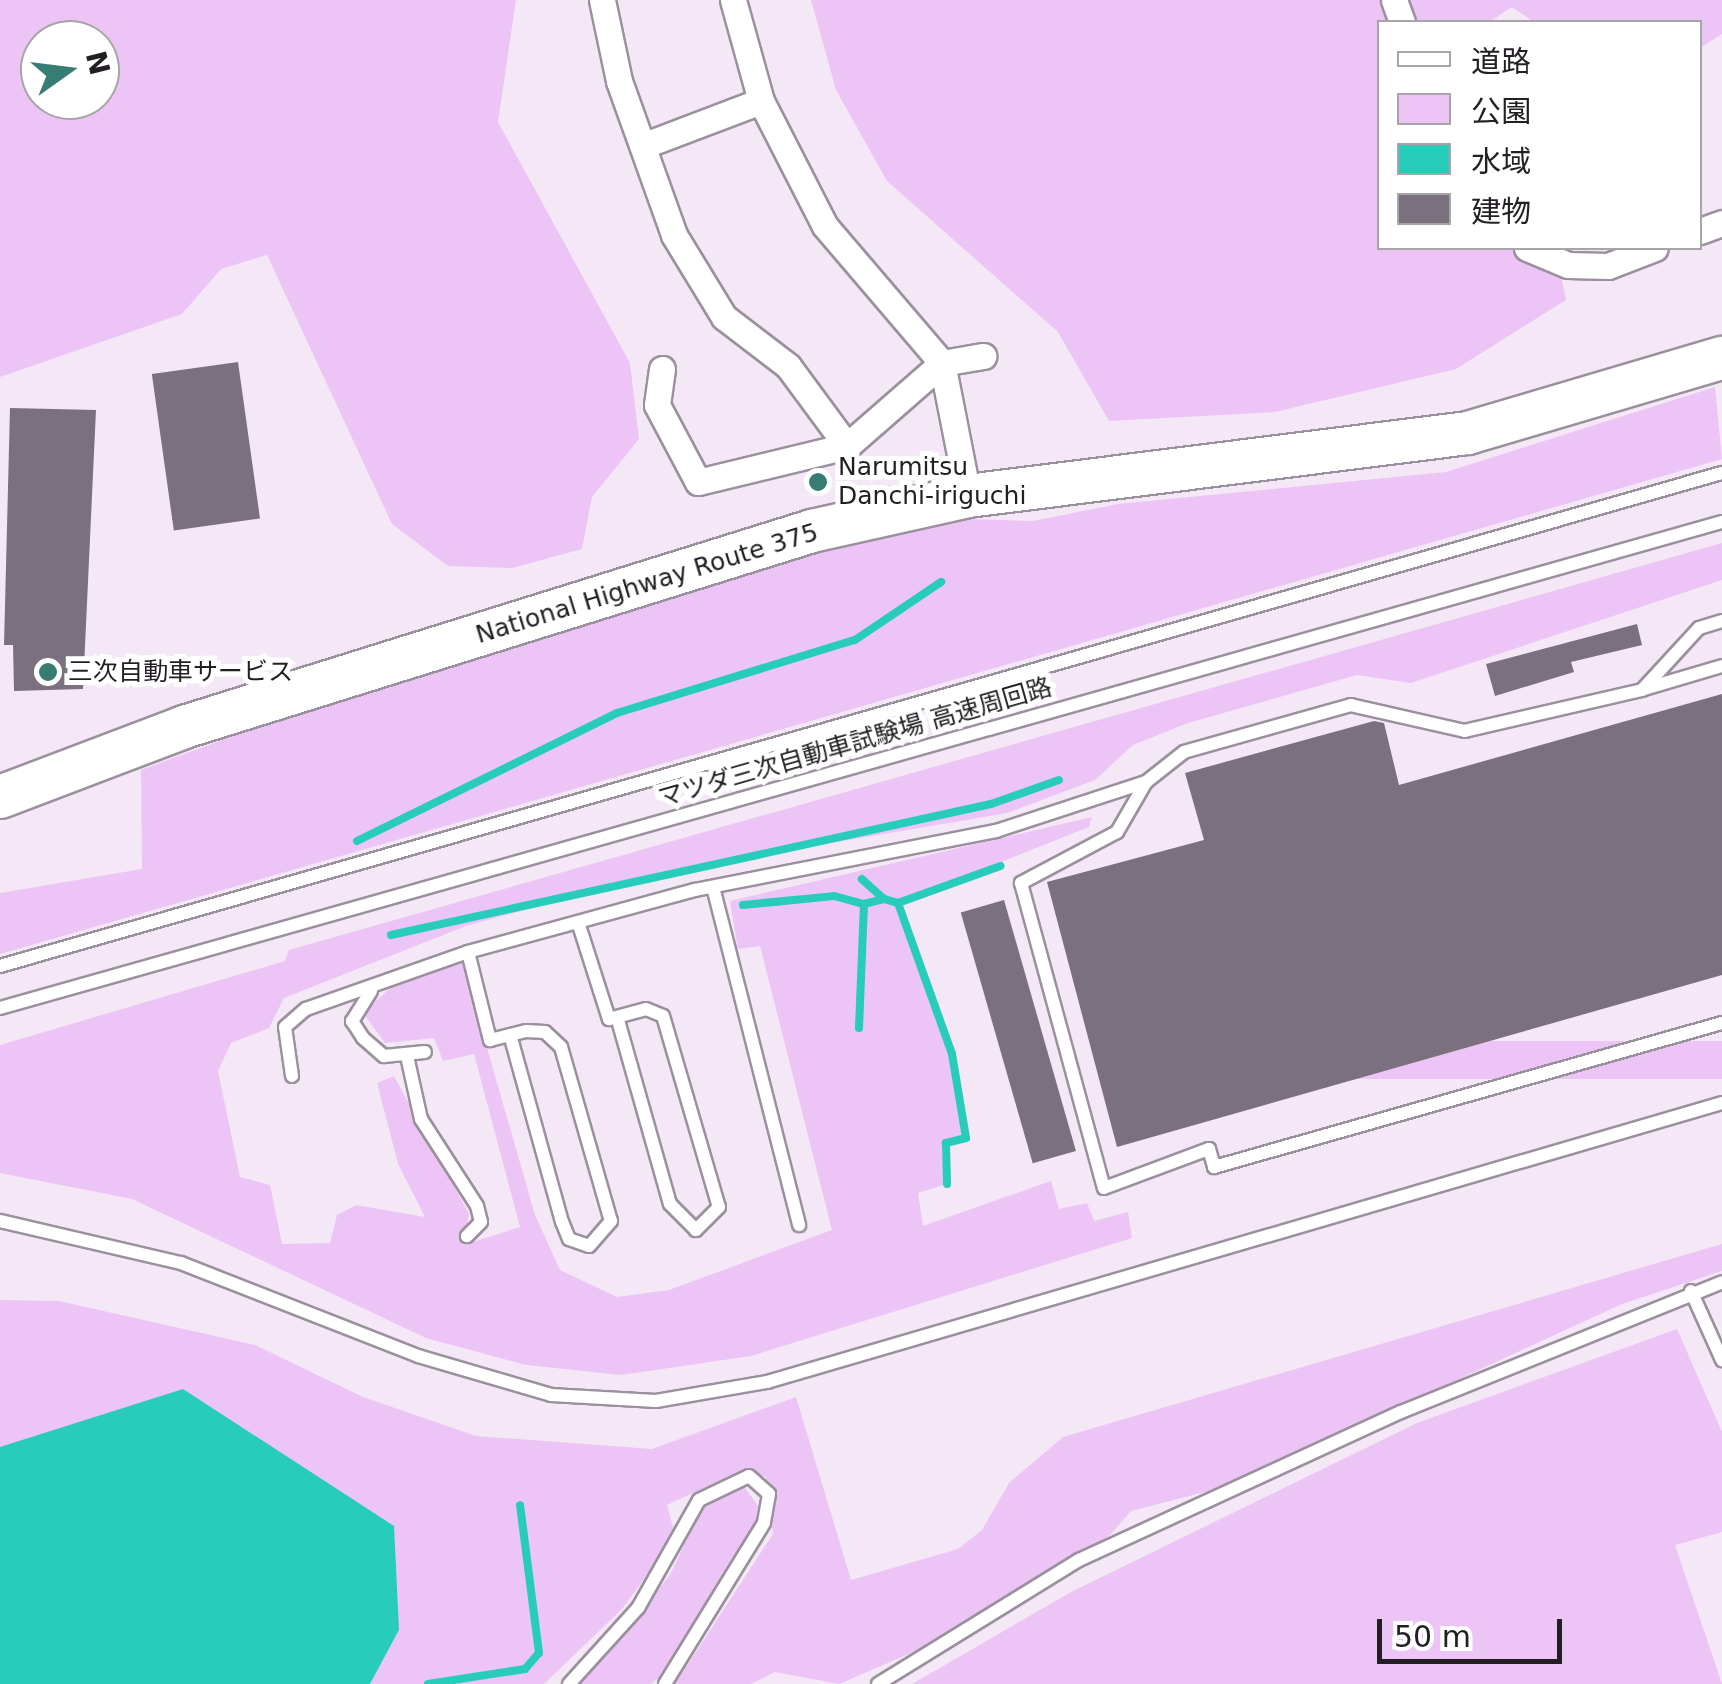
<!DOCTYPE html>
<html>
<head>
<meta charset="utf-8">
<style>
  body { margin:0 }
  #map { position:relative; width:1722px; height:1684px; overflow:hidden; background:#f4e8f7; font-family:"DejaVu Sans","Noto Sans JP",sans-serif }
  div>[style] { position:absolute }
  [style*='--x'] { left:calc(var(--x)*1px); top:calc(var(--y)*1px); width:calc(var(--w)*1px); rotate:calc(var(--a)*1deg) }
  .green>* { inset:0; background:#edc4f6; transform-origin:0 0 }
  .water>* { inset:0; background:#27ccbb }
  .stream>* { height:8px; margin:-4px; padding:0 4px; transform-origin:4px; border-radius:4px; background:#27ccbb }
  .building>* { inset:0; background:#7b707d; transform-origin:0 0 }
  .roads { filter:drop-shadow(2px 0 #9b909d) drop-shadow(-2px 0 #9b909d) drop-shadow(0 2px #9b909d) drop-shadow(0 -2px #9b909d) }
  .service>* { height:12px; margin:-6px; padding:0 6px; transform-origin:6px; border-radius:6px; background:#fff }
  .minor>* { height:25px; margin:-12.5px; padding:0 12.5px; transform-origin:12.5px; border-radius:12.5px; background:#fff }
  .trunk>* { height:42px; margin:-21px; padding:0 21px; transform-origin:21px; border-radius:21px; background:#fff }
  .dots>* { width:28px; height:28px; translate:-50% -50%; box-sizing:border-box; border:5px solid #fff; border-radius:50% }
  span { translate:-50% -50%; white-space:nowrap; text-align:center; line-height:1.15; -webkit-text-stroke:10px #fff; paint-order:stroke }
  .poi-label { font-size:25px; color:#221e23 }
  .left { translate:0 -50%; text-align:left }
  .street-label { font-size:25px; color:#221e23 }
  .legend { position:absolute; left:1377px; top:20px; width:325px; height:230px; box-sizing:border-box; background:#fff; border:2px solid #a7a5a7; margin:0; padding:12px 18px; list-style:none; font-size:30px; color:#221e23 }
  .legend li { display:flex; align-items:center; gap:20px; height:50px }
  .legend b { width:50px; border:2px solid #a7a5a7 }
  .north { position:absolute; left:20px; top:20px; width:100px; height:100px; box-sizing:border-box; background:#fff; border:2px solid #a7a5a7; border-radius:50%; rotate:76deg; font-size:28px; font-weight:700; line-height:40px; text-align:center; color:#221e23 }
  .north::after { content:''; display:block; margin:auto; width:35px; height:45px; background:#377d74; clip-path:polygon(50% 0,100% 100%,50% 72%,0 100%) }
  .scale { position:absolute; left:1377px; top:1619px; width:185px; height:45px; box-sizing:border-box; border:5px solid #221e23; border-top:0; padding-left:12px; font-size:30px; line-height:35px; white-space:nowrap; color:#221e23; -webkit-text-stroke:8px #fff; paint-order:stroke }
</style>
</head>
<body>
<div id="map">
  <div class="green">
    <div style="clip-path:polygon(evenodd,0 0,516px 0,498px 122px,630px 363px,639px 439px,592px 497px,582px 549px,512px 568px,448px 566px,392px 524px,267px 255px,221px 269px,182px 314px,0 377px,0 0,40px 40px,100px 40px,100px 100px,40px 100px,40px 40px)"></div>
    <div style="clip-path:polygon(811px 0,1722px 0,1722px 34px,1700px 48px,1700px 22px,1534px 22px,1512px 7px,1489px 22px,1380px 22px,1380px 248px,1540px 248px,1560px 270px,1566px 300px,1456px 369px,1275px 412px,1109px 421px,1058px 332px,887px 181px,836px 90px)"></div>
    <div style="clip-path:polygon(1715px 387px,1722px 459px,0 954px,0 893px,142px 869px,141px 770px,244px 732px,723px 577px,845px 546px,965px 519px,1033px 521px,1118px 504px,1446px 472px)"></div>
    <div style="clip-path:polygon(1722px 543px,1722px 580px,1411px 683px,1357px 675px,1188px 723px,1133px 745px,1095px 780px,1007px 813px,666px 871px,466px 926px,284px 998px,269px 1028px,231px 1043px,218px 1071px,240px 1177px,270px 1185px,282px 1244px,330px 1243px,337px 1215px,356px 1205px,425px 1217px,398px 1164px,377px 1083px,394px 1076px,469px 1214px,463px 1245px,520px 1227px,474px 1054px,443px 1061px,434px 1038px,385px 1043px,363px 1013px,390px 988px,462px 961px,535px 1215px,560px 1270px,617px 1297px,669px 1290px,832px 1230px,760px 946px,738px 949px,730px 901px,1092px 817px,1089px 827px,898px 903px,952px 1054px,966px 1138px,947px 1143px,947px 1184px,918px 1193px,923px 1226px,1051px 1181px,1059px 1209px,1087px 1203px,1094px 1221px,1128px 1212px,1132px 1238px,751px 1356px,621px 1375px,526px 1365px,426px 1338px,132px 1199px,0 1173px,0 1045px,285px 961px,289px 950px)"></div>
    <div style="left:1722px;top:1041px;width:38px;height:372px;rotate:90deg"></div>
    <div style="clip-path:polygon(1722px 1244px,1722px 1271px,1622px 1304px,1224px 1487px,1131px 1511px,1109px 1536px,932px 1644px,839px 1684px,775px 1672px,751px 1684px,675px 1684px,773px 1534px,766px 1477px,744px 1469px,667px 1505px,673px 1527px,662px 1554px,622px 1609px,544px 1684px,370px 1684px,399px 1630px,26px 1443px,0 1447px,0 1300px,59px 1301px,255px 1345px,363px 1397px,476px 1436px,652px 1449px,796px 1397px,851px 1580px,958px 1549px,982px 1530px,1009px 1483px,1063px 1437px)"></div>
    <div style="clip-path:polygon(1677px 1329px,1722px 1432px,1722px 1532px,1675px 1545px,1722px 1684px,912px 1684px,1071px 1592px,1417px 1423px)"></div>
    <div style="clip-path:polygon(743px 1485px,761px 1510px,751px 1537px,662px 1675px,651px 1684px,578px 1684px,670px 1575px,704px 1503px)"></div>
  </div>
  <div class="water">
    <div style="clip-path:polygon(183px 1389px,394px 1526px,399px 1630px,370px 1684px,0 1684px,0 1447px)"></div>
  </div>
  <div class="stream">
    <div style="--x:357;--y:841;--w:290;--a:-26.2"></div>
    <div style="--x:617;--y:713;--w:249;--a:-17.1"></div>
    <div style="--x:855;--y:640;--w:104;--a:-34"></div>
    <div style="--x:884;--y:899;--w:15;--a:16"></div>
    <div style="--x:898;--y:903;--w:160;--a:70.3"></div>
    <div style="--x:952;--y:1054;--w:85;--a:80.5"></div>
    <div style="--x:966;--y:1138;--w:21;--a:166"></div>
    <div style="--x:946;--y:1143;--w:41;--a:88.6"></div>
    <div style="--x:898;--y:903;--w:109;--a:-19.9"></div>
    <div style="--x:743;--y:905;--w:91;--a:-5.6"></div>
    <div style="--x:834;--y:896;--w:31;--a:15"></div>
    <div style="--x:391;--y:935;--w:614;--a:-12.32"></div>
    <div style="--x:991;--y:804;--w:72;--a:-19.4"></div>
    <div style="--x:859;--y:1028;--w:124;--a:-87.7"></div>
    <div style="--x:864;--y:904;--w:21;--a:-14"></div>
    <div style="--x:884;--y:899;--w:30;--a:-138"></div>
    <div style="--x:428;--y:1684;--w:98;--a:-8.8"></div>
    <div style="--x:525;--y:1669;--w:21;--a:-49"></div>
    <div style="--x:539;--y:1653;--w:149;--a:-97.3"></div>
  </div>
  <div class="building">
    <div style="left:238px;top:362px;width:158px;height:87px;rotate:82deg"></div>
    <div style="clip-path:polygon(10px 408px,96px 410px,83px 689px,14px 691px,13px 645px,4px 645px)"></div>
    <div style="clip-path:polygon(1637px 624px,1642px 645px,1571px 662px,1574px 672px,1495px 696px,1486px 664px)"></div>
    <div style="clip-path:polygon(1722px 694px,1722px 975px,1117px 1147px,1047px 882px,1204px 840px,1185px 773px,1374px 721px,1384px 723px,1399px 785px)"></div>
    <div style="left:1004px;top:900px;width:261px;height:45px;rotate:74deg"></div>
  </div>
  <div class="roads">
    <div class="service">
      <div style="--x:1722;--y:621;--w:24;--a:163"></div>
      <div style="--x:1699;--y:628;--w:84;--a:132.6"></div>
      <div style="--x:1642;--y:690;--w:182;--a:167"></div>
      <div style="--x:1465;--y:731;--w:117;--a:-167.2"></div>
      <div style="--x:1351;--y:705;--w:173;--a:164.3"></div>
      <div style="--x:1184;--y:752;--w:48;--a:141.7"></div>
      <div style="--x:1146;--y:782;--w:58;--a:120.1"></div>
      <div style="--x:1117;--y:832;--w:109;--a:152"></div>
      <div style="--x:1021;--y:883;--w:316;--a:74.8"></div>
      <div style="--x:1104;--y:1188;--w:112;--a:-20.4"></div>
      <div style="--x:1209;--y:1149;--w:19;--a:74"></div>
      <div style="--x:1214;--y:1167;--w:528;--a:-15.83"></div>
      <div style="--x:1644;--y:689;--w:81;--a:-16.4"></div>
      <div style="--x:713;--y:887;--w:349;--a:75.7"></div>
      <div style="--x:578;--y:922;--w:102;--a:72.3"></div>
      <div style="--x:609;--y:1019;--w:38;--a:-15"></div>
      <div style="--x:646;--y:1009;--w:18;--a:22"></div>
      <div style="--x:663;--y:1016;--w:199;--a:73.7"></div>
      <div style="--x:719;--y:1207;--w:33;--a:135"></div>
      <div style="--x:696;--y:1230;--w:37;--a:-135"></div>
      <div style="--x:670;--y:1204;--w:194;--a:-105.8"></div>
      <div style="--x:468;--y:952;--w:91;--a:76"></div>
      <div style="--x:490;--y:1040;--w:37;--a:-14"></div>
      <div style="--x:526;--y:1031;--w:19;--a:3"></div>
      <div style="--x:545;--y:1032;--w:22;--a:43"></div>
      <div style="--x:561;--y:1047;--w:181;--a:74"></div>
      <div style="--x:611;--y:1221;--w:33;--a:131"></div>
      <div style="--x:589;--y:1246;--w:21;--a:-161"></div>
      <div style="--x:569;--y:1239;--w:18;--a:-112"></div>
      <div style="--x:562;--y:1222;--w:194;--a:-105.5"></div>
      <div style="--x:0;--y:966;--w:1791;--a:-15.98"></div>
      <div style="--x:371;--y:991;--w:36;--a:122"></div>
      <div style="--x:352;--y:1021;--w:20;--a:57"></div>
      <div style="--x:363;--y:1038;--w:28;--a:41"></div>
      <div style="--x:384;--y:1056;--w:41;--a:-5.6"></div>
      <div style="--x:0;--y:1008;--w:1789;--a:-15.76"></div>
      <div style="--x:407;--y:1056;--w:65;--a:77.5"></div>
      <div style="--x:421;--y:1119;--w:103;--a:57.2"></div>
      <div style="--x:477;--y:1206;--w:16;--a:76"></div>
      <div style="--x:481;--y:1222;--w:20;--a:135"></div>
      <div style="--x:292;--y:1076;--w:49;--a:-98.1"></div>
      <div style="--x:285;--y:1027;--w:28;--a:-41"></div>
      <div style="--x:306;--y:1009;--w:172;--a:-19.4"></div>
      <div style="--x:468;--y:952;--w:235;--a:-15.3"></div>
      <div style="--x:695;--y:890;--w:307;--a:-11.1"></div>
      <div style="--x:996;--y:831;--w:158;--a:-18.1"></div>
      <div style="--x:0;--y:1221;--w:186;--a:13.1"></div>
      <div style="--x:181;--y:1263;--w:255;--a:21.4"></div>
      <div style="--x:418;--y:1356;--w:139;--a:16.3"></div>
      <div style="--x:551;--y:1395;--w:105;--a:3.3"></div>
      <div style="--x:656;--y:1401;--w:113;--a:-9.7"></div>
      <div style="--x:767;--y:1382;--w:995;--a:-16.29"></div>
      <div style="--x:1691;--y:1291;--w:76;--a:65.8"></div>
      <div style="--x:569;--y:1684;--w:103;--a:-47.8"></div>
      <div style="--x:638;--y:1608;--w:124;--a:-60.5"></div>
      <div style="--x:699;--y:1500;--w:55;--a:-25.6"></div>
      <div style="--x:749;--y:1476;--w:27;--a:42"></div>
      <div style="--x:769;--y:1494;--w:29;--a:100"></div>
      <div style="--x:764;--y:1523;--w:189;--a:121.6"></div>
      <div style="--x:878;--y:1684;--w:236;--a:-31.7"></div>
      <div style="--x:1079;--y:1560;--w:354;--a:-24.7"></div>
      <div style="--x:1401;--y:1412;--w:346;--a:-22"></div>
    </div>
    <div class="minor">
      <div style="--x:602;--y:0;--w:83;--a:78.1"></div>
      <div style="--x:619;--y:81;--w:164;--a:70.3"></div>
      <div style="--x:674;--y:235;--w:96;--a:58.6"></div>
      <div style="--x:724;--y:317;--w:81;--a:37.4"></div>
      <div style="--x:788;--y:366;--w:99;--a:53.6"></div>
      <div style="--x:733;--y:0;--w:105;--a:74.5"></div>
      <div style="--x:761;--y:101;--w:140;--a:62.9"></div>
      <div style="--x:825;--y:226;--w:180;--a:49.5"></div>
      <div style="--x:942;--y:363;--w:136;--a:78.9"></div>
      <div style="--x:1394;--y:0;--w:23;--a:70"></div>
      <div style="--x:645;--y:145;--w:124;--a:-20.8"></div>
      <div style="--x:1700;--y:231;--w:23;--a:-20"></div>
      <div style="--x:1527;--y:248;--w:44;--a:22.5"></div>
      <div style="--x:1568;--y:265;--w:40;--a:1.4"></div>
      <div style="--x:1608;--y:266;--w:50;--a:-21"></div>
      <div style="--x:662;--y:369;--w:36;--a:98"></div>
      <div style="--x:657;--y:405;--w:87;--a:62"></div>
      <div style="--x:698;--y:482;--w:153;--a:-13.6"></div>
      <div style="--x:847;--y:446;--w:126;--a:-41.1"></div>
      <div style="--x:942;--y:363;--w:42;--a:-9.7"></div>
    </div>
    <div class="trunk">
      <div style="--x:0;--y:797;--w:197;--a:-20.8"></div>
      <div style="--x:184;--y:727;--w:658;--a:-17.33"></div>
      <div style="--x:812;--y:531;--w:160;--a:-12.6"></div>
      <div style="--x:968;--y:496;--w:504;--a:-7.18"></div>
      <div style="--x:1468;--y:433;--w:265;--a:-16.5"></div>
    </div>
  </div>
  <div class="dots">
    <div style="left:818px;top:482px;background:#377d74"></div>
    <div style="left:48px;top:672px;background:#377d74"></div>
  </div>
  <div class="poi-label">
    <span class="left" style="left:838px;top:482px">Narumitsu<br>Danchi-iriguchi</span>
    <span class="left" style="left:68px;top:672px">三次自動車サービス</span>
  </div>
  <div class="street-label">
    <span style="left:647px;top:584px;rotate:-17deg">National Highway Route 375</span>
    <span style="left:855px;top:743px;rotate:-16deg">マツダ三次自動車試験場 高速周回路</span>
  </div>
  <ul class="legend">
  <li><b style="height:12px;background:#fff"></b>道路</li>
  <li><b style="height:28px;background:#edc4f6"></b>公園</li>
  <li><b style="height:28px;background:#27ccbb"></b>水域</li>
  <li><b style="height:28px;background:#7b707d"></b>建物</li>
  </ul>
  <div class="north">N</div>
  <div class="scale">50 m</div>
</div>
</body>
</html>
